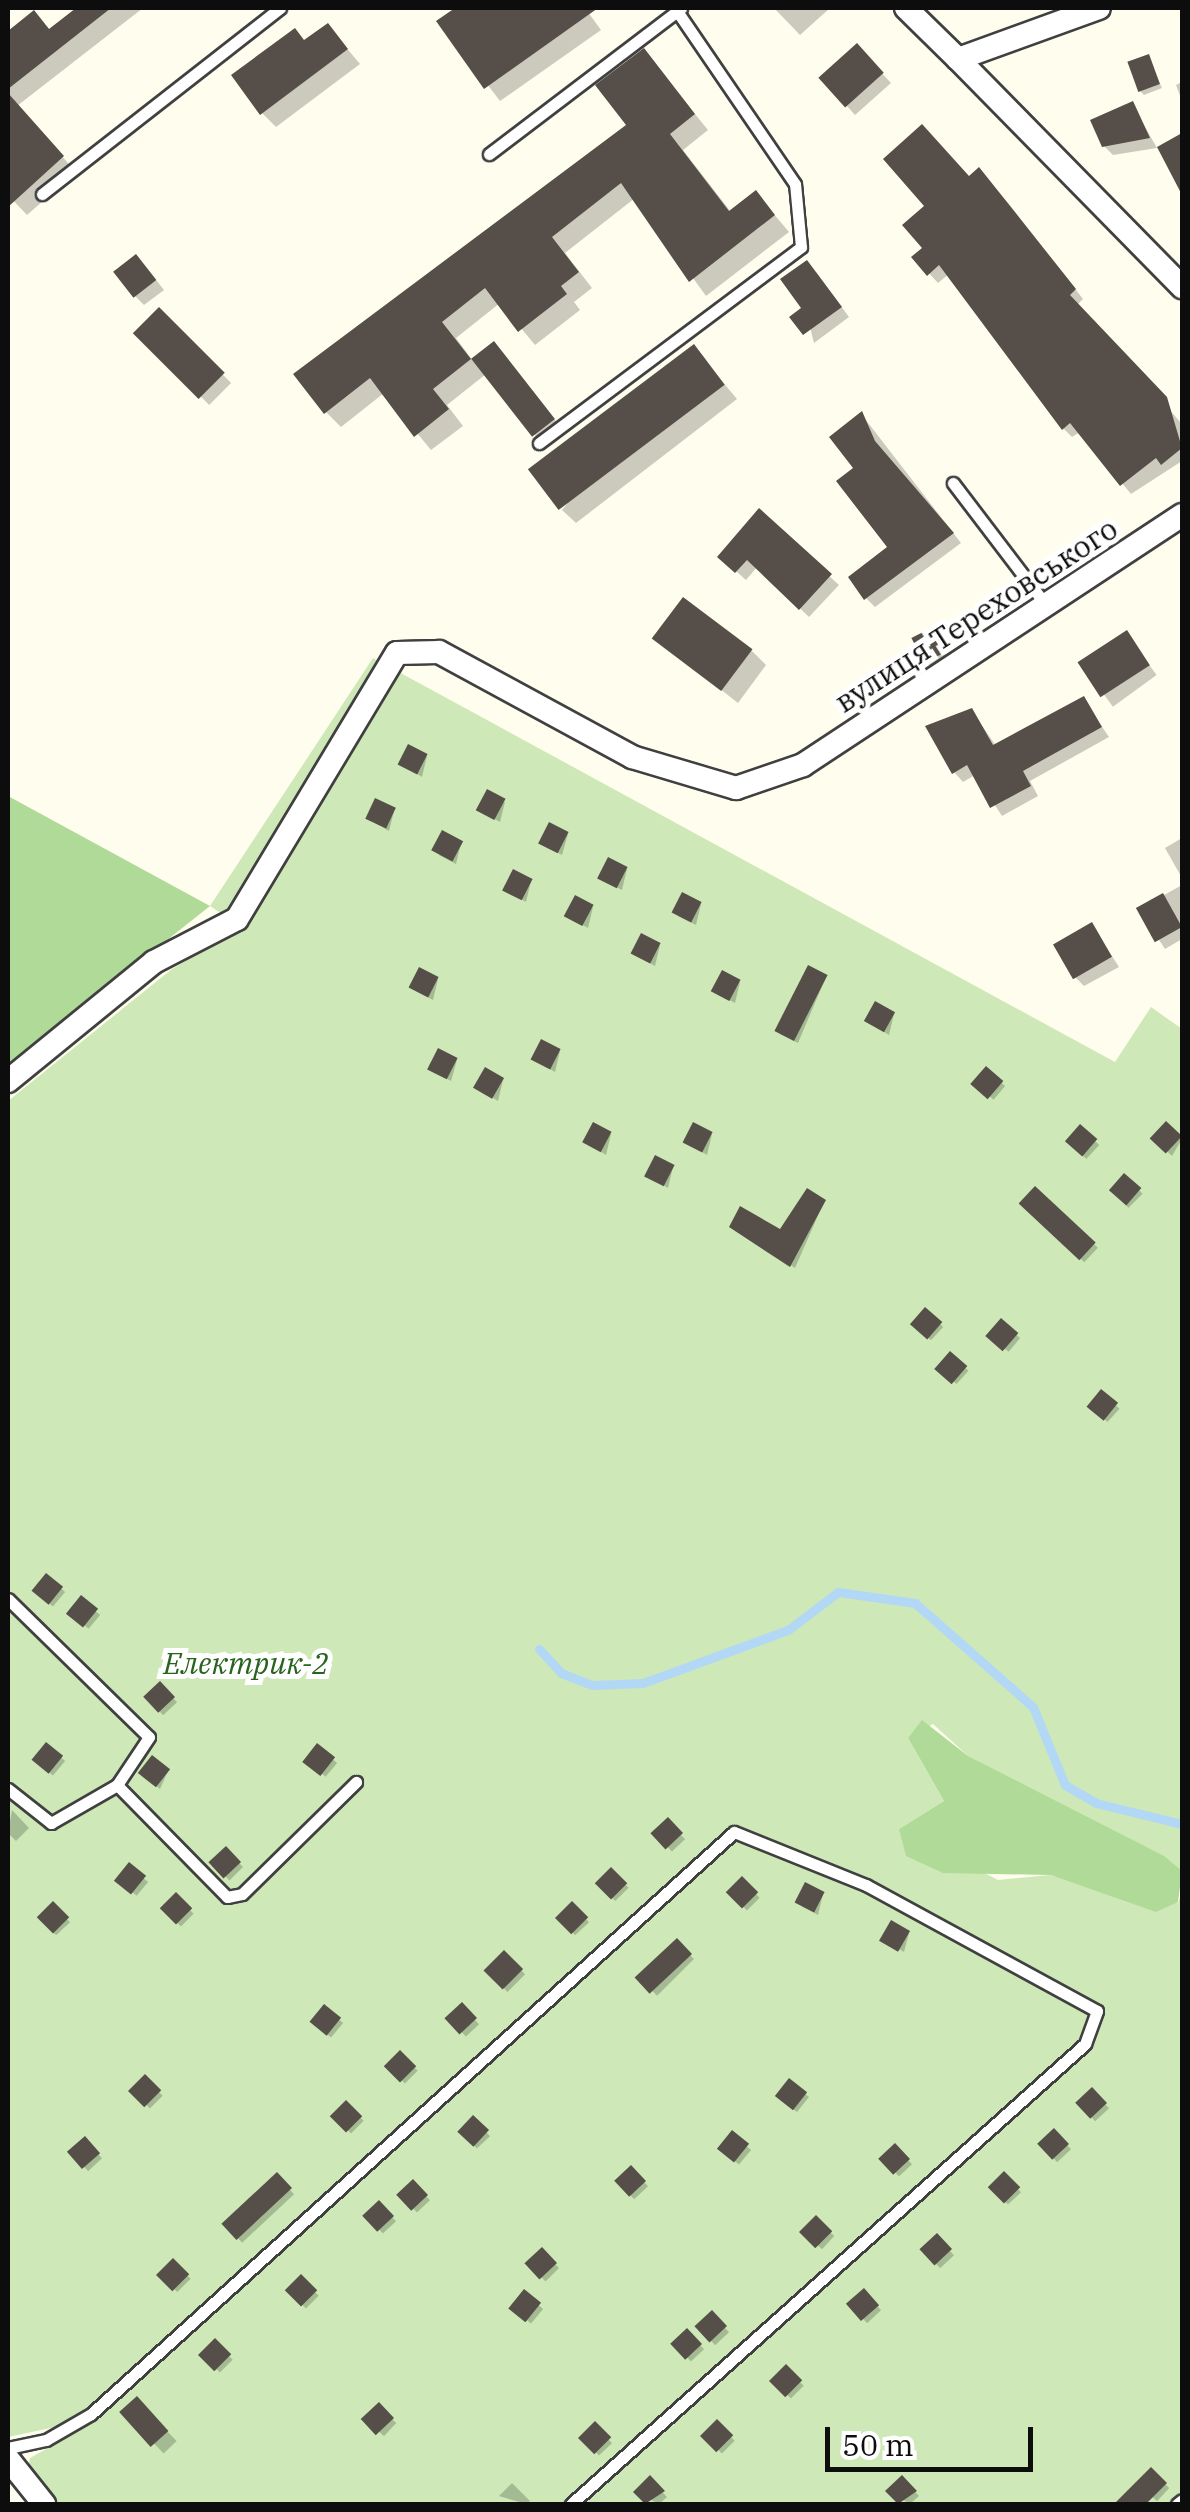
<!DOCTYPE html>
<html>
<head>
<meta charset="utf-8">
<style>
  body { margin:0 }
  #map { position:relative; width:1190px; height:2512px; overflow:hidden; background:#fffded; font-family:"IBM Plex Serif",serif }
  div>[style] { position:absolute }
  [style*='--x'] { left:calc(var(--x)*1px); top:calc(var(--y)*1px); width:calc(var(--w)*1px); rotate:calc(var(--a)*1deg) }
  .green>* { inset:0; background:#cee9b7 }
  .forest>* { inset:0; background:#b0da97 }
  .shadow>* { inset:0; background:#0003; transform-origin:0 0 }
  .stream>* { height:9px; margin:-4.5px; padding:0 4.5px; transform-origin:4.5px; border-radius:4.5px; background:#b2d8f6 }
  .building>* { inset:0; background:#564f49; transform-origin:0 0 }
  .roads { filter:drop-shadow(2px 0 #404040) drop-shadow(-2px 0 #404040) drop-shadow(0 2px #404040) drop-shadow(0 -2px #404040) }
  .lane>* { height:11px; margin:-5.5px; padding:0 5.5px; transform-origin:5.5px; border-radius:5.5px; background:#fff }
  .street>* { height:22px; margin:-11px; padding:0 11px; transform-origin:11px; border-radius:11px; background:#fff }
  span { translate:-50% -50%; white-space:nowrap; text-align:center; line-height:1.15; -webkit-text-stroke:10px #fff; paint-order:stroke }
  .street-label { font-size:30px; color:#0d0d0d }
  .park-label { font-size:30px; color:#28641e; font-style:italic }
  .frame { position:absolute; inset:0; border:10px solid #0d0d0d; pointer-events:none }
  .scale { position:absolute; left:825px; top:2427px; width:208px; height:45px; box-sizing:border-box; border:5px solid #0d0d0d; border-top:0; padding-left:12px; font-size:30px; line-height:35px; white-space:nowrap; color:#0d0d0d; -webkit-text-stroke:8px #fff; paint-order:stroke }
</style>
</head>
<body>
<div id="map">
  <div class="green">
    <div style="clip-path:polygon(373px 658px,1115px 1062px,1151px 1007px,1182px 1029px,1182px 1871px,968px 1756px,933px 1724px,908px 1738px,944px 1801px,899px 1829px,998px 1880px,1050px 1875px,1178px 1903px,1182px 1892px,1182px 2504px,52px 2504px,27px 2473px,30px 2458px,73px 2434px,65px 2425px,8px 2437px,8px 1101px,172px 969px,243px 928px,210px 906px)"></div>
  </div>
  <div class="forest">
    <div style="clip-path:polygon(8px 796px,210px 906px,8px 1066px)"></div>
    <div style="clip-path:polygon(922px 1720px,968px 1756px,1164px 1856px,1182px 1871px,1178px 1902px,1156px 1912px,1051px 1875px,943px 1873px,906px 1856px,899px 1829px,944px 1801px,908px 1738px)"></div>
  </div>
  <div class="shadow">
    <div style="clip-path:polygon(80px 8px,143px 8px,17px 106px,76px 172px,27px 215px,8px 195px,8px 34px,34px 13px,50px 30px)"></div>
    <div style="clip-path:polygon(460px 8px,585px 8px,601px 30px,500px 101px,440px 22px)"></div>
    <div style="clip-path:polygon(774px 8px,830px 8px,800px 35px)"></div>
    <div style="clip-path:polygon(328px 26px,360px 64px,276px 127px,262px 113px,306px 42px)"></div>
    <div style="clip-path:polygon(644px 51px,708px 130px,683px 150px,731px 212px,756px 193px,789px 232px,706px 296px,635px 198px,565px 253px,592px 288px,574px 302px,580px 310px,535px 345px,500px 303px,456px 338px,473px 361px,503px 353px,562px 429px,543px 445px,486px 374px,447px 405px,463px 426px,431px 450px,384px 393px,341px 427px,326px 412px,630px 126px)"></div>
    <div style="clip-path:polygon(866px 56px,891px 83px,855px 115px,822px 78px)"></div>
    <div style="clip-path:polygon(1148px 57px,1162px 88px,1144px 95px,1140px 91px)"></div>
    <div style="clip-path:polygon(1182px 82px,1182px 101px,1176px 85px)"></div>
    <div style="clip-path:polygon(1132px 104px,1157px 148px,1113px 155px,1104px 146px)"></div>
    <div style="clip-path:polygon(969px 179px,988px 180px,1009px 204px,1083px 299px,1077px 305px,1182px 424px,1182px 461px,1131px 494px,1080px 432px,1072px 437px,1063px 428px,949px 274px,938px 283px,915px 258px)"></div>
    <div style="clip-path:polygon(145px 266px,164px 290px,144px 305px,135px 296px)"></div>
    <div style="clip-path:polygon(816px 272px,849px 317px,814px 343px,805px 308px)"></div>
    <div style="left:159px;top:311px;width:102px;height:31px;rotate:45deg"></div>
    <div style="clip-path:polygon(694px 348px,737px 399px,576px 523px,562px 510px)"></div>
    <div style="clip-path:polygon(862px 415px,961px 543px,875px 607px,866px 598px,891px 547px,856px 468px)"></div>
    <div style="clip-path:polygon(759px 512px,839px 585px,809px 617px,757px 567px,746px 580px,720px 557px)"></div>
    <div style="clip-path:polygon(931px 631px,946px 657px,930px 666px,926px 662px)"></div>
    <div style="left:1126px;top:633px;width:52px;height:54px;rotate:54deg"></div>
    <div style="clip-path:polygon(656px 639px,752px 651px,766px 665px,738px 703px)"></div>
    <div style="clip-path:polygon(1083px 699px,1109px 737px,1030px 781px,1038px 796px,1002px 816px,975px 775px,963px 782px,954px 772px,972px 711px,996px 746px)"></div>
    <div style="clip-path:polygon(427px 756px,422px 777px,401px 764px)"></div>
    <div style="clip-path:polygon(505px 802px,500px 822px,479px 810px)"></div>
    <div style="clip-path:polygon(394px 811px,389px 831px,368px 819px)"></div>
    <div style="clip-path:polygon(568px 834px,562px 855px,545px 846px)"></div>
    <div style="clip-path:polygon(1182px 838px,1182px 878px,1165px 848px)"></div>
    <div style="clip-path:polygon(461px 843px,456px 864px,439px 855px)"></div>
    <div style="clip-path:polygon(627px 869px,622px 890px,604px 881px)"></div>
    <div style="clip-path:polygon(531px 881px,526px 902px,505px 890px)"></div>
    <div style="clip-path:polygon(1182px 885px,1182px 939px,1165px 949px,1139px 909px)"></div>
    <div style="clip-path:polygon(701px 904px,696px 925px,678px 916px)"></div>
    <div style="clip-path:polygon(593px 907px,588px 928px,567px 916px)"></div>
    <div style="clip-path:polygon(1092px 925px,1119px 967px,1084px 986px,1075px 977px)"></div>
    <div style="clip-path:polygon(660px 945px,655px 966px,638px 957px)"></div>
    <div style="clip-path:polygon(826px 977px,798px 1043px,780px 1034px)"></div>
    <div style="clip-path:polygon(438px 979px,433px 1000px,416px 991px)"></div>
    <div style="clip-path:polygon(740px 982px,735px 1003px,718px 994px)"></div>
    <div style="clip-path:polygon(894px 1014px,889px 1035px,868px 1022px)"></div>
    <div style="clip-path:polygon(560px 1051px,555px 1072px,534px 1060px)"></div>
    <div style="clip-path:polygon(457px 1060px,451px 1081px,434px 1072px)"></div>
    <div style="left:986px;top:1070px;width:25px;height:18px;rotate:40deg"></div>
    <div style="clip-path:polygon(503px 1080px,498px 1101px,477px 1088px)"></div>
    <div style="clip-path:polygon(1166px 1125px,1182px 1139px,1172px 1156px,1154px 1139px)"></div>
    <div style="left:1081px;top:1128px;width:25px;height:19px;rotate:43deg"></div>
    <div style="clip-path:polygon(611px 1134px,606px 1155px,585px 1142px)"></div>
    <div style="clip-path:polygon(712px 1134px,707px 1155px,685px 1142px)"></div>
    <div style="clip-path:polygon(673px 1167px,668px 1188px,647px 1176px)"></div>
    <div style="left:1125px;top:1176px;width:25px;height:20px;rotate:45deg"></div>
    <div style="left:1035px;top:1189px;width:86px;height:20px;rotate:43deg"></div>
    <div style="clip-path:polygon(824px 1202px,795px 1268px,736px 1230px,781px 1232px)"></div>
    <div style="left:925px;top:1310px;width:25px;height:18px;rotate:43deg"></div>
    <div style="left:1001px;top:1322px;width:25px;height:18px;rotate:40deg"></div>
    <div style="left:950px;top:1354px;width:25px;height:18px;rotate:42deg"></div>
    <div style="left:1101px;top:1392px;width:25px;height:18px;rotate:42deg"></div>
    <div style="left:46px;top:1576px;width:25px;height:19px;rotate:40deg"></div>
    <div style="left:81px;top:1599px;width:25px;height:18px;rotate:40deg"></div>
    <div style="left:160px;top:1684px;width:25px;height:19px;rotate:47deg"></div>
    <div style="left:46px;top:1745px;width:25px;height:19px;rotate:40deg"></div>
    <div style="left:318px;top:1747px;width:25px;height:18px;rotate:40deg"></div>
    <div style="clip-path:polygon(168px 1771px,160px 1789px,141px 1773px)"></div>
    <div style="clip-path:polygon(12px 1810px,29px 1828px,16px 1841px,8px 1833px)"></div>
    <div style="left:668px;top:1821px;width:25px;height:18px;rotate:47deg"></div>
    <div style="left:226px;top:1850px;width:24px;height:19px;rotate:45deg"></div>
    <div style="left:129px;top:1866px;width:25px;height:18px;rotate:40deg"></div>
    <div style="left:611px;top:1870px;width:25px;height:19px;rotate:45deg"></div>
    <div style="left:742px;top:1880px;width:25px;height:18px;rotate:45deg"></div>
    <div style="clip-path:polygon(823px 1894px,818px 1915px,801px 1906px)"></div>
    <div style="left:176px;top:1896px;width:25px;height:18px;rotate:45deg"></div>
    <div style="left:53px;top:1904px;width:25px;height:19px;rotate:47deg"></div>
    <div style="left:572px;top:1904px;width:25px;height:19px;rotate:47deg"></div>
    <div style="clip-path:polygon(909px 1933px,904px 1952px,883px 1940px)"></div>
    <div style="left:677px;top:1942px;width:24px;height:52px;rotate:45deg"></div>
    <div style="left:504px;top:1953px;width:30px;height:25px;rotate:45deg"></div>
    <div style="left:462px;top:2006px;width:25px;height:18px;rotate:47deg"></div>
    <div style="left:324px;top:2007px;width:25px;height:19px;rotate:40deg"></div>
    <div style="left:400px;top:2053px;width:25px;height:18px;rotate:45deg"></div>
    <div style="left:145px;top:2078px;width:25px;height:18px;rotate:45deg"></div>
    <div style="clip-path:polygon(790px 2081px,809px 2097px,797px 2112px,781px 2100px)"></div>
    <div style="left:1092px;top:2090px;width:25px;height:19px;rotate:47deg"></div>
    <div style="left:346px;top:2103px;width:25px;height:18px;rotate:45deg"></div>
    <div style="left:473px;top:2118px;width:25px;height:18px;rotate:47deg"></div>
    <div style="left:1054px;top:2131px;width:25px;height:19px;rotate:47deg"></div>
    <div style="left:732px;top:2134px;width:25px;height:19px;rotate:40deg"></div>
    <div style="left:85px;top:2140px;width:25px;height:19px;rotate:47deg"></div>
    <div style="left:895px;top:2146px;width:25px;height:18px;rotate:47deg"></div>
    <div style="left:631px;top:2168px;width:25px;height:19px;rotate:47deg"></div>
    <div style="left:1004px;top:2174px;width:25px;height:18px;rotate:47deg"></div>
    <div style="left:277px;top:2176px;width:25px;height:71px;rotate:47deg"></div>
    <div style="left:413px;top:2182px;width:25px;height:18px;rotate:47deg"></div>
    <div style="left:379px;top:2203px;width:25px;height:18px;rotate:47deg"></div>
    <div style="left:816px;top:2219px;width:25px;height:18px;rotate:43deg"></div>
    <div style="left:937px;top:2237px;width:25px;height:19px;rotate:47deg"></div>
    <div style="left:542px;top:2251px;width:24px;height:19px;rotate:45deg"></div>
    <div style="left:173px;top:2261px;width:25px;height:19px;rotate:45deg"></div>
    <div style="left:301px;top:2278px;width:25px;height:18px;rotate:45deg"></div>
    <div style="left:864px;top:2292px;width:25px;height:19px;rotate:47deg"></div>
    <div style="left:524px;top:2293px;width:25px;height:19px;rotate:40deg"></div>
    <div style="left:712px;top:2314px;width:25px;height:19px;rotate:47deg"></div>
    <div style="left:687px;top:2331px;width:25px;height:18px;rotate:47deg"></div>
    <div style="left:215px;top:2342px;width:25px;height:18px;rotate:45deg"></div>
    <div style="left:786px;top:2368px;width:25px;height:18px;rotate:45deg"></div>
    <div style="left:137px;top:2400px;width:57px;height:18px;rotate:46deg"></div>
    <div style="left:378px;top:2406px;width:25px;height:18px;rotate:43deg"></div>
    <div style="left:717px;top:2423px;width:25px;height:18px;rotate:45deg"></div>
    <div style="left:595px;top:2425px;width:25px;height:18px;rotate:47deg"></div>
    <div style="left:1151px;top:2471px;width:25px;height:18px;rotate:43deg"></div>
    <div style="clip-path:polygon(902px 2478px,919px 2496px,910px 2504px,888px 2491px)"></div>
    <div style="clip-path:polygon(650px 2479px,667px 2497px,659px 2504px,636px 2492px)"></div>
    <div style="clip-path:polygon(512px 2483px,530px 2501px,526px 2504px,499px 2496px)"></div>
  </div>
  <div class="stream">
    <div style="--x:539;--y:1649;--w:33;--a:47"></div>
    <div style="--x:561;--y:1673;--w:34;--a:21"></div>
    <div style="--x:593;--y:1685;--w:50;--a:-2.3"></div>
    <div style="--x:643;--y:1683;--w:154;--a:-20.1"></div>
    <div style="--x:788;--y:1630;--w:63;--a:-37.2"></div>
    <div style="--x:838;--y:1592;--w:78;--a:8.1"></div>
    <div style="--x:915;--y:1603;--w:157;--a:41.4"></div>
    <div style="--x:1033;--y:1707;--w:84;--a:67.7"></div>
    <div style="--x:1065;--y:1785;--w:36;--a:30"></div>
    <div style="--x:1096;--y:1803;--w:89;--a:13.7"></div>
  </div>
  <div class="building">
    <div style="clip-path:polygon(76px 8px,111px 8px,8px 89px,8px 31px,34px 10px,49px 29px)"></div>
    <div style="clip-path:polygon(455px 8px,598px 8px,484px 89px,436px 21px)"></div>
    <div style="clip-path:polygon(328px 23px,348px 49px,260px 115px,231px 75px,295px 28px,304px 40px)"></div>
    <div style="left:857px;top:43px;width:40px;height:52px;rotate:48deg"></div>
    <div style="clip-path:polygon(644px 48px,695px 114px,670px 134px,729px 211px,756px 190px,775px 215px,689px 282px,621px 183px,552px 237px,579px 272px,561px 286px,567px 294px,518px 332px,485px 288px,442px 322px,471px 359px,433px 389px,449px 409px,414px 437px,370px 378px,324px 414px,293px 374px,626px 125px,595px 85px)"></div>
    <div style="left:1149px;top:54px;width:32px;height:23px;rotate:70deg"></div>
    <div style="clip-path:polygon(8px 93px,64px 156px,8px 207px)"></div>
    <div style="clip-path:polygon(1133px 101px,1150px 138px,1102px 147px,1090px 120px)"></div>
    <div style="clip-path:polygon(922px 124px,969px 176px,979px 167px,1076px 289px,1070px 295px,1167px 397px,1182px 448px,1161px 465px,1156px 458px,1120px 486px,1070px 423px,1062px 430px,939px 265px,927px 276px,911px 257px,922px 248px,902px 225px,924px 206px,883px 159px)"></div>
    <div style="clip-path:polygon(1182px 133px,1182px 195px,1157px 147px)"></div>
    <div style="left:136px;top:254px;width:33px;height:29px;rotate:52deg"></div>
    <div style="clip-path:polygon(807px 260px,842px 307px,803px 335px,789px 317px,801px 308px,780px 279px)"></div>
    <div style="left:159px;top:307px;width:93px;height:37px;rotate:45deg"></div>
    <div style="left:494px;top:341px;width:99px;height:29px;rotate:52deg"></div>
    <div style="left:694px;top:344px;width:51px;height:208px;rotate:53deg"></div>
    <div style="clip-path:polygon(862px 411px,875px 441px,954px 533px,864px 600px,848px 577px,887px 547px,836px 481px,853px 468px,829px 437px)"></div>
    <div style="clip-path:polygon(759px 508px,832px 574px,799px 610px,747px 560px,735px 573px,717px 557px)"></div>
    <div style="left:683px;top:597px;width:87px;height:52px;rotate:37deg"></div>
    <div style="left:931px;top:628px;width:28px;height:22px;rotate:63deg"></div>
    <div style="left:1127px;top:630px;width:42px;height:59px;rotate:57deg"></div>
    <div style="clip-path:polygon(1084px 696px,1102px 727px,1023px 771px,1031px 786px,990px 808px,967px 765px,952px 774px,925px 726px,972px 708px,993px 745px)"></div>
    <div style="left:408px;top:744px;width:22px;height:23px;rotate:27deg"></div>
    <div style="left:487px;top:789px;width:21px;height:24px;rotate:28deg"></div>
    <div style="left:375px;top:798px;width:23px;height:23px;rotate:25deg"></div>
    <div style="left:549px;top:822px;width:22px;height:24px;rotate:27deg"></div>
    <div style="left:442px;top:830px;width:24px;height:23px;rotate:28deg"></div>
    <div style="left:608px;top:857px;width:22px;height:24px;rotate:27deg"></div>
    <div style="left:513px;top:869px;width:22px;height:24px;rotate:27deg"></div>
    <div style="left:682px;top:892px;width:22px;height:23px;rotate:27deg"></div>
    <div style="left:1163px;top:893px;width:39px;height:31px;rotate:61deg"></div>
    <div style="left:575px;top:895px;width:21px;height:24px;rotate:28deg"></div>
    <div style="left:1092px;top:922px;width:40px;height:45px;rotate:60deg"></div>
    <div style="left:641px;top:933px;width:22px;height:23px;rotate:27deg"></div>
    <div style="left:808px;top:965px;width:22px;height:74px;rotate:27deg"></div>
    <div style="left:419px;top:967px;width:22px;height:23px;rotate:27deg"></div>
    <div style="left:722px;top:970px;width:21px;height:24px;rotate:28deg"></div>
    <div style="left:875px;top:1001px;width:23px;height:23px;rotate:29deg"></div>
    <div style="left:541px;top:1039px;width:22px;height:23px;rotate:27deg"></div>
    <div style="left:438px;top:1048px;width:22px;height:24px;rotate:27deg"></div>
    <div style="left:986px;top:1066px;width:23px;height:24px;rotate:41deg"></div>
    <div style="left:485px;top:1067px;width:22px;height:24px;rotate:30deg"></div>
    <div style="left:1166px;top:1121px;width:22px;height:24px;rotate:43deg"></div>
    <div style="left:593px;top:1122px;width:21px;height:23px;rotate:28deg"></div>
    <div style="left:693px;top:1122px;width:22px;height:23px;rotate:27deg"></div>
    <div style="left:1080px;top:1124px;width:23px;height:23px;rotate:41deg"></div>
    <div style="left:655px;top:1155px;width:22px;height:24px;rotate:27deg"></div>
    <div style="left:1124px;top:1173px;width:23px;height:23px;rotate:41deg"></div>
    <div style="left:1035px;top:1186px;width:83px;height:24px;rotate:43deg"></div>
    <div style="clip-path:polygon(807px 1188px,826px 1200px,790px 1267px,729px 1227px,740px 1206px,780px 1229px)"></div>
    <div style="left:925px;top:1307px;width:23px;height:23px;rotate:41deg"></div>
    <div style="left:1001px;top:1318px;width:23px;height:24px;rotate:41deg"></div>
    <div style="left:950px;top:1351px;width:23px;height:24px;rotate:41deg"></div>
    <div style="left:1101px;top:1389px;width:22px;height:23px;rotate:39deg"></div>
    <div style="left:46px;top:1573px;width:22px;height:23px;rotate:39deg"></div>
    <div style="left:81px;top:1595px;width:22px;height:24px;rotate:39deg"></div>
    <div style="left:160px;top:1681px;width:22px;height:23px;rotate:47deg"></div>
    <div style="left:46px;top:1742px;width:22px;height:23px;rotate:39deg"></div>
    <div style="left:317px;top:1743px;width:23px;height:24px;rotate:38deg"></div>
    <div style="left:152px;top:1755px;width:23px;height:23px;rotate:38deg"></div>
    <div style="left:668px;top:1817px;width:22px;height:24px;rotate:47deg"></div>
    <div style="left:226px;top:1846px;width:22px;height:24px;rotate:47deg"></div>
    <div style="left:129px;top:1862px;width:22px;height:24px;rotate:39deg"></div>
    <div style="left:611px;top:1867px;width:23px;height:23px;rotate:45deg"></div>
    <div style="left:742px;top:1876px;width:23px;height:23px;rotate:45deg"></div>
    <div style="left:805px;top:1882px;width:22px;height:23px;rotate:27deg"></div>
    <div style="left:176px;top:1892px;width:23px;height:23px;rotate:45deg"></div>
    <div style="left:53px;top:1901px;width:23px;height:23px;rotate:45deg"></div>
    <div style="left:572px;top:1901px;width:23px;height:24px;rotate:45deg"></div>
    <div style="left:891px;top:1920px;width:22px;height:24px;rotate:30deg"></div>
    <div style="left:677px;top:1938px;width:22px;height:58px;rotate:47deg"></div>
    <div style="left:504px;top:1950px;width:27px;height:29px;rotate:45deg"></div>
    <div style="left:462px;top:2002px;width:22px;height:24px;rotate:47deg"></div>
    <div style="left:324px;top:2004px;width:22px;height:23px;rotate:39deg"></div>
    <div style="left:400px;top:2050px;width:23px;height:23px;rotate:45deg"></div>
    <div style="left:145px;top:2074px;width:23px;height:24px;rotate:45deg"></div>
    <div style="left:789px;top:2078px;width:23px;height:23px;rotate:38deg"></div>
    <div style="left:1092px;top:2087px;width:22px;height:23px;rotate:47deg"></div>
    <div style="left:346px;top:2100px;width:23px;height:23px;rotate:45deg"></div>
    <div style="left:473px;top:2115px;width:22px;height:23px;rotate:43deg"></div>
    <div style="left:1054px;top:2128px;width:22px;height:23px;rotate:47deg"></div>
    <div style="left:732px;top:2130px;width:22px;height:24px;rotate:39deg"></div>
    <div style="left:85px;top:2136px;width:23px;height:24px;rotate:49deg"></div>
    <div style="left:895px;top:2143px;width:22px;height:23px;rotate:47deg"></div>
    <div style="left:631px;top:2165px;width:22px;height:23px;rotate:47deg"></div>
    <div style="left:1004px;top:2171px;width:23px;height:23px;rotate:45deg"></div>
    <div style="left:277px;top:2172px;width:22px;height:76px;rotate:47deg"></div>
    <div style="left:413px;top:2179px;width:22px;height:23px;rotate:47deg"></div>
    <div style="left:379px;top:2200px;width:22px;height:23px;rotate:47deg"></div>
    <div style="left:816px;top:2215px;width:23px;height:24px;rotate:45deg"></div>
    <div style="left:937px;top:2233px;width:22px;height:24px;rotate:47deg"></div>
    <div style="left:542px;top:2247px;width:22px;height:24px;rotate:47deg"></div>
    <div style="left:173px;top:2258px;width:23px;height:24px;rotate:45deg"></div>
    <div style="left:301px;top:2274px;width:23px;height:23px;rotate:45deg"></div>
    <div style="left:864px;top:2288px;width:23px;height:24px;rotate:49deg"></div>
    <div style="left:524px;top:2289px;width:22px;height:25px;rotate:39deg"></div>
    <div style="left:712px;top:2310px;width:22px;height:24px;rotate:47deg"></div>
    <div style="left:687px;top:2328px;width:22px;height:23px;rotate:47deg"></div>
    <div style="left:215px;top:2338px;width:23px;height:24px;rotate:45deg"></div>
    <div style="left:786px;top:2364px;width:23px;height:24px;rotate:45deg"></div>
    <div style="left:137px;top:2396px;width:47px;height:24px;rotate:48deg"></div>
    <div style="left:379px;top:2402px;width:22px;height:25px;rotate:47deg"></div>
    <div style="left:717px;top:2419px;width:23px;height:24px;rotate:45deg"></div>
    <div style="left:595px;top:2421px;width:23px;height:24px;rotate:45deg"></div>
    <div style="clip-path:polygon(1151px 2467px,1167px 2483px,1146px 2504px,1114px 2504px)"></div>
    <div style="clip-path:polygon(650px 2475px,665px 2491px,645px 2504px,633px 2492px)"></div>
    <div style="clip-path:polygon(902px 2475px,917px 2491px,898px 2504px,885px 2491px)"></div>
  </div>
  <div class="roads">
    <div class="lane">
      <div style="--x:489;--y:154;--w:241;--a:-37.2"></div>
      <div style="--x:42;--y:194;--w:302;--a:-38"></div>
      <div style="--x:539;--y:443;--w:327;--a:-36.8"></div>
      <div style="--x:801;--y:247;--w:63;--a:-95.4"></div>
      <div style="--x:795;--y:184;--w:209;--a:-124.3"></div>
      <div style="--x:953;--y:483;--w:153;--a:52.7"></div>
      <div style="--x:8;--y:1599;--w:197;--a:44.4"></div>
      <div style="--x:149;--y:1737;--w:58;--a:123.7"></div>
      <div style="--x:117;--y:1785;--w:157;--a:45.5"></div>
      <div style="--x:227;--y:1897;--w:15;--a:-11"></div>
      <div style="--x:242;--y:1894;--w:160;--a:-44.5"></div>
      <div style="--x:8;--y:1789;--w:55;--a:38.3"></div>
      <div style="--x:51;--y:1823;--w:76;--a:-29.9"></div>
      <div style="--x:8;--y:2448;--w:39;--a:-12"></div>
      <div style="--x:46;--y:2440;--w:52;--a:-30"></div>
      <div style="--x:91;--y:2414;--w:867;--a:-42.15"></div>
      <div style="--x:734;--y:1832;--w:142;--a:21.9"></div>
      <div style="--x:866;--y:1885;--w:263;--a:28.6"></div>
      <div style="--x:1097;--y:2011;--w:35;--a:110"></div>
      <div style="--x:1085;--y:2044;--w:690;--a:138.17"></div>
      <div style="--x:1177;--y:2504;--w:6;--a:-39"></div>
    </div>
    <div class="street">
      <div style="--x:906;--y:8;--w:73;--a:44.4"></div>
      <div style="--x:958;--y:59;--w:150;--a:-19.9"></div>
      <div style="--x:958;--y:59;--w:320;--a:45.5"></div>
      <div style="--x:8;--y:1081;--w:188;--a:-39.2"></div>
      <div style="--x:154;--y:962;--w:93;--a:-27.4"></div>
      <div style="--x:237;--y:919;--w:310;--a:-59"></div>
      <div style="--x:397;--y:653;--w:42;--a:-1.4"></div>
      <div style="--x:439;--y:652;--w:220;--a:28.5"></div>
      <div style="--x:632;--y:757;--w:109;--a:16.6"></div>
      <div style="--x:736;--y:788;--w:71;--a:-18.9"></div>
      <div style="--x:803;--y:765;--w:454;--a:-33.4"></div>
      <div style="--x:8;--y:2459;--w:58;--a:51.3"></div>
    </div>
  </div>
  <div class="street-label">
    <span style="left:976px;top:615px;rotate:-33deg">вулиця Тереховського</span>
  </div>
  <div class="park-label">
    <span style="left:246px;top:1663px">Електрик-2</span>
  </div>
  <div class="frame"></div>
  <div class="scale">50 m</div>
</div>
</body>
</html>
